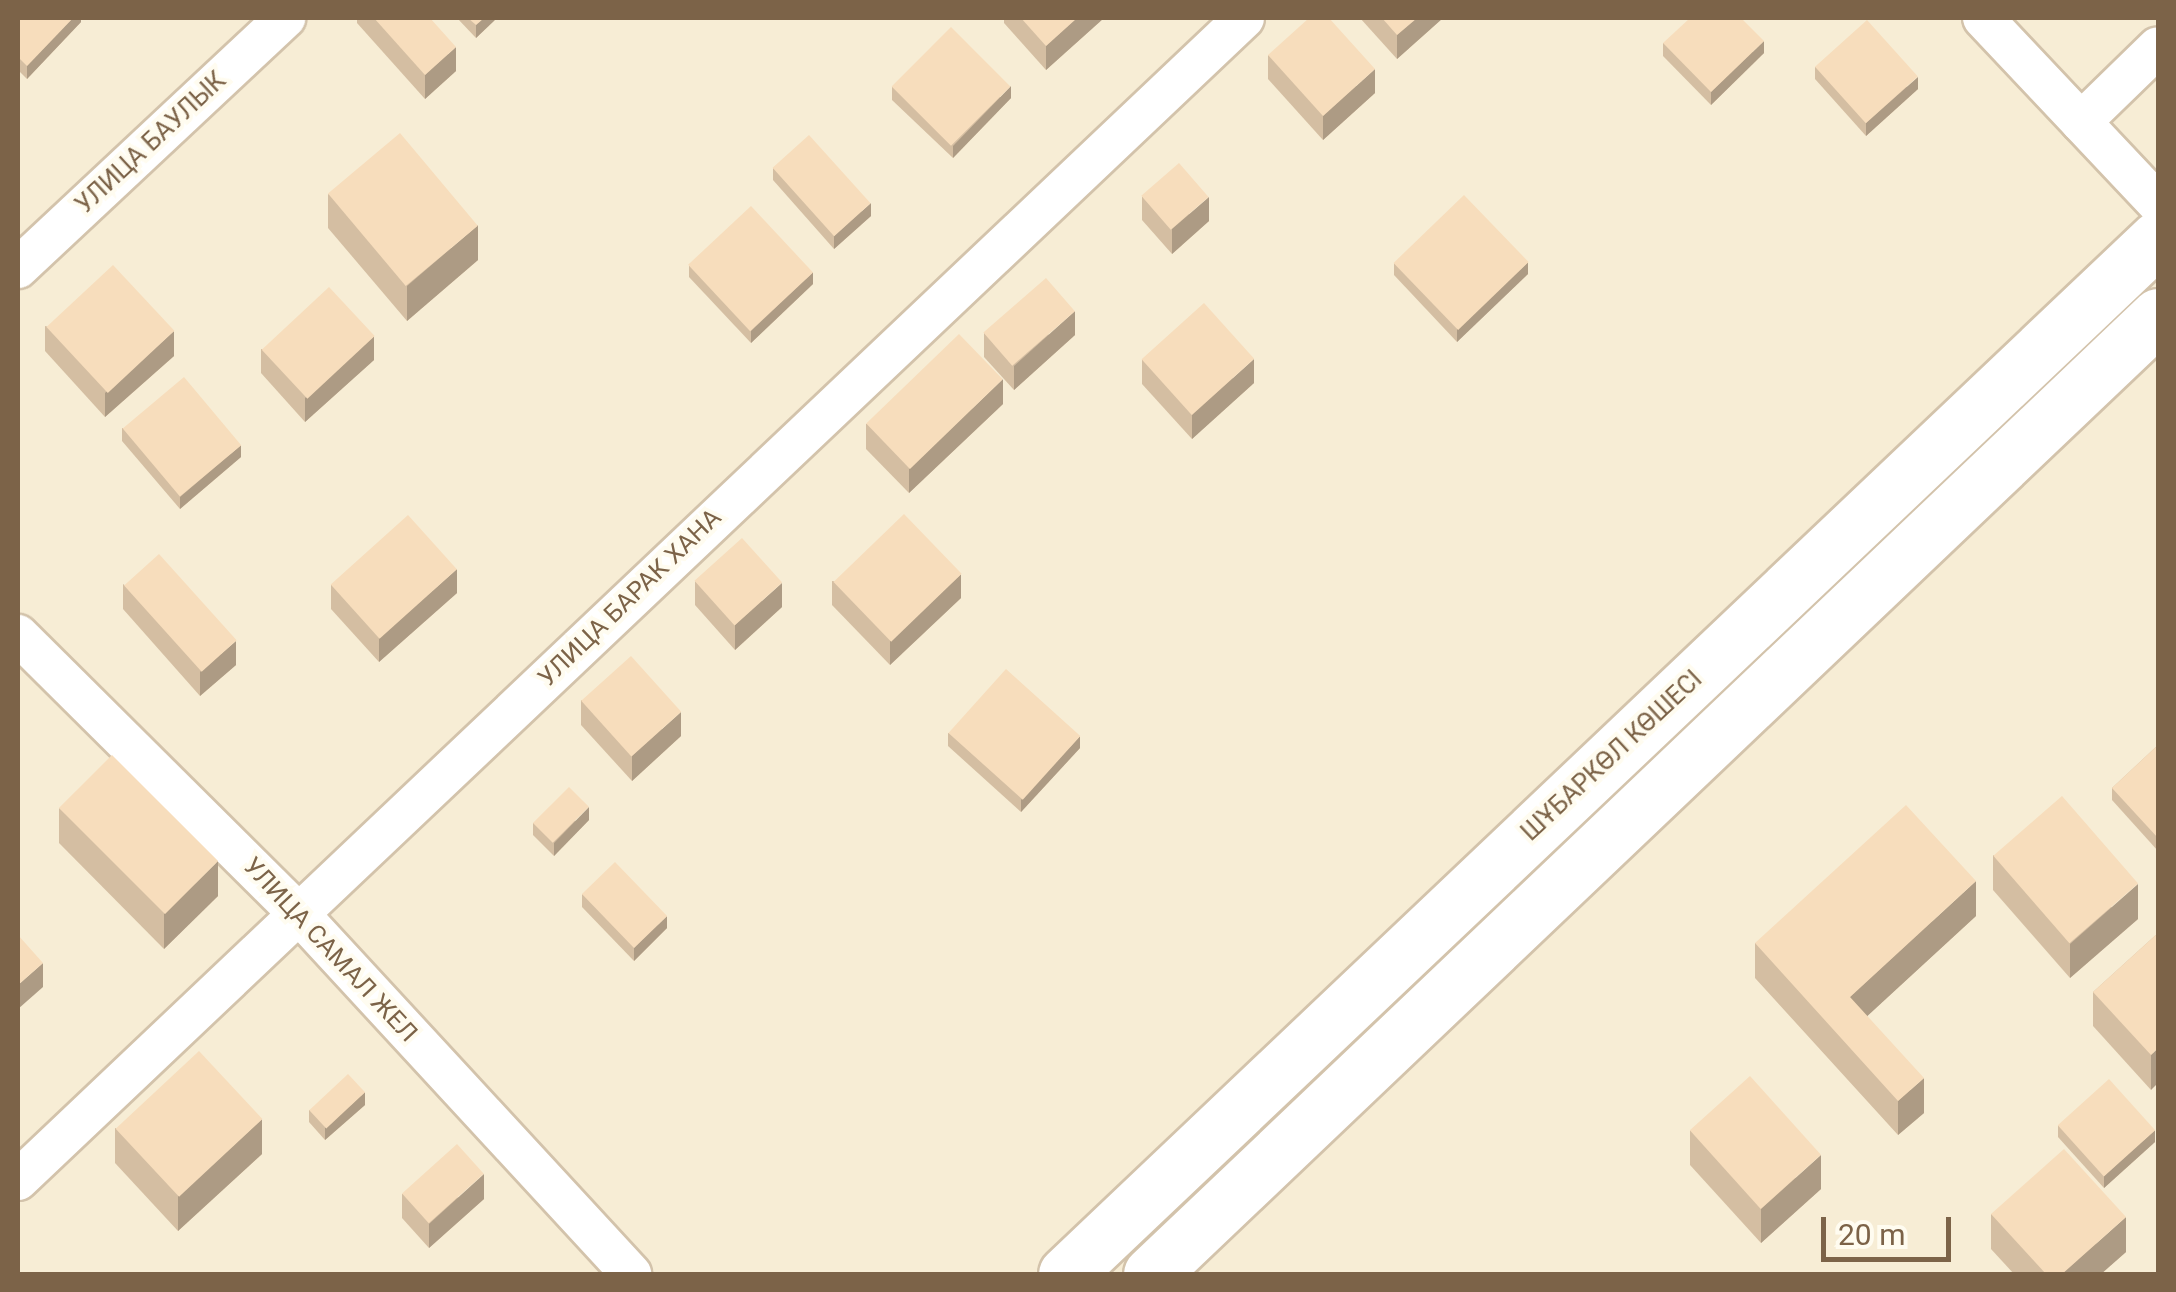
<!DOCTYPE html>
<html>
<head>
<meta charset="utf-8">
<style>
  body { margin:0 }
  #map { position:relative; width:2176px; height:1292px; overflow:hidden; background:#fef9e8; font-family:Roboto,sans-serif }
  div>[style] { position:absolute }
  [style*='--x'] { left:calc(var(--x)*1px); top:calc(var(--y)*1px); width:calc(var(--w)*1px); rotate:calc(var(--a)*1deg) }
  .residential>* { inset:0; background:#f7edd5; transform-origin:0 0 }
  .roads { filter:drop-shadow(2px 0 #d3c3ab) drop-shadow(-2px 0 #d3c3ab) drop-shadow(0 2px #d3c3ab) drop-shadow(0 -2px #d3c3ab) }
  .street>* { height:40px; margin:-20px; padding:0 20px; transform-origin:20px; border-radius:20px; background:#fff }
  .secondary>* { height:55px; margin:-27.5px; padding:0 27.5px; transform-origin:27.5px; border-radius:27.5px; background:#fff }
  .wall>* { inset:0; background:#d4bea2 }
  .shaded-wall>* { inset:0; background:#ad9b84 }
  .building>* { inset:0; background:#f7ddbc; transform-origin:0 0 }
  span { translate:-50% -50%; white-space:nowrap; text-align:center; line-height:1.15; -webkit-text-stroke:8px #fffcf0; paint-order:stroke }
  .street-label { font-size:25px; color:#7c6348 }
  .frame { position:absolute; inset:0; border:20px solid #7c6348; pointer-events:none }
  .scale { position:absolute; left:1821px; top:1217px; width:130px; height:45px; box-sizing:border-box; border:5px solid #7c6348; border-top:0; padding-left:12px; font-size:30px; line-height:35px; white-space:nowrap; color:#7c6348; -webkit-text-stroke:8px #fffcf0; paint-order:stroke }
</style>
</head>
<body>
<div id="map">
  <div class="residential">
    <div style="left:18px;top:18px;width:2140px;height:1256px"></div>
  </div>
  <div class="roads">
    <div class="street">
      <div style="--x:1983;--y:18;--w:255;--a:46.7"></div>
      <div style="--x:2081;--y:122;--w:107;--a:-44.2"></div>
      <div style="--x:18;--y:268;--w:366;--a:-43.1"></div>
      <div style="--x:18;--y:635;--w:396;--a:44.8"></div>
      <div style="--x:299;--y:914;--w:490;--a:47.3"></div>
      <div style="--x:18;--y:1180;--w:1689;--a:-43.46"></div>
    </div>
    <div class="secondary">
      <div style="--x:1066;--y:1274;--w:1505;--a:-43.49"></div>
      <div style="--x:1151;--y:1274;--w:1390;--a:-43.57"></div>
    </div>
  </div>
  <div class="wall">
    <div style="clip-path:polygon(18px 18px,81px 18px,81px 22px,27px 79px,18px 70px)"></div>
    <div style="clip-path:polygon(357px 18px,430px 18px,456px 71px,425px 99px,357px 23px)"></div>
    <div style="clip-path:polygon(457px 18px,497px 18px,476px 38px)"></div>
    <div style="clip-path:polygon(1004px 18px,1104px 18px,1046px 70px,1004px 23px)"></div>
    <div style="clip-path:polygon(1360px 18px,1443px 18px,1397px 59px)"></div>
    <div style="clip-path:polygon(1663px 43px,1764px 53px,1711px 105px,1663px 56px)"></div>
    <div style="clip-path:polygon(1268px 55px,1375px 93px,1323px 140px,1268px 79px)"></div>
    <div style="clip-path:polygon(1815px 67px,1918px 89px,1866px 136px,1815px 79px)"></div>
    <div style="clip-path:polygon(892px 87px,1011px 98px,953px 158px,892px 100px)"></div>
    <div style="clip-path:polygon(773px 168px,871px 216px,834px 249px,773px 180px)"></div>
    <div style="clip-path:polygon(328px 194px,478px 260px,407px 321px,328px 228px)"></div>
    <div style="clip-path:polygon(1142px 196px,1209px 221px,1172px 254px,1142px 220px)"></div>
    <div style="clip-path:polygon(1394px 263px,1528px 274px,1457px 342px,1394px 275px)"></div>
    <div style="clip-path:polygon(689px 265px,813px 284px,751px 343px,689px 277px)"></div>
    <div style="clip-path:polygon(45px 326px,174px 356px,105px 417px,45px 351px)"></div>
    <div style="clip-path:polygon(984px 333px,1075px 335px,1014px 390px,984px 357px)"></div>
    <div style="clip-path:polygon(261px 349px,374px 360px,305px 422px,261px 373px)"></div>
    <div style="clip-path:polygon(1142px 359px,1254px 383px,1192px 439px,1142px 384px)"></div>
    <div style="clip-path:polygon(1003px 404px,909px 493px,866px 449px,866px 424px)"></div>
    <div style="clip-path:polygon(122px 428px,241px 457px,180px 509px,122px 441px)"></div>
    <div style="clip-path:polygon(695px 581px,782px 607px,735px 650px,695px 605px)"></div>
    <div style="clip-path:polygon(832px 581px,961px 598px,890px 665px,832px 605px)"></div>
    <div style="clip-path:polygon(123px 584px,236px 665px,200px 696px,123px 609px)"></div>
    <div style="clip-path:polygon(331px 585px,457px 593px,379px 662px,331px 609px)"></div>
    <div style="clip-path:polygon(581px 700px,681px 736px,632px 781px,581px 725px)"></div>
    <div style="clip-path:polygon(948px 733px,1080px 748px,1021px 812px,948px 746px)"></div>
    <div style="clip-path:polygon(2158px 745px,2158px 851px,2112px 800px,2112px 788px)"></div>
    <div style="clip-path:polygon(59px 808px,218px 896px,164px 949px,59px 843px)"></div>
    <div style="clip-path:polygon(589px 820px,554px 856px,533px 835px,533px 823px)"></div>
    <div style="clip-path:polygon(1993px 855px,2138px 919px,2070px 978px,1993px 890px)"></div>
    <div style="clip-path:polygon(582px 894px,667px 928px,634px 961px,582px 907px)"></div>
    <div style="clip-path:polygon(1976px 916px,1867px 1016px,1924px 1113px,1898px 1135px,1755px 978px,1755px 943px)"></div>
    <div style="clip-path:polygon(2158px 933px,2151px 1090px,2093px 1026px,2093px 992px)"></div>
    <div style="clip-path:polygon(365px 1105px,325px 1140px,309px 1122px,309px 1110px)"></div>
    <div style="clip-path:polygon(2058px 1125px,2155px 1142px,2104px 1188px,2058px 1137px)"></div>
    <div style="clip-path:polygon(115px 1128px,262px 1154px,178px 1231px,115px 1163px)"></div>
    <div style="clip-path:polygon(1690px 1130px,1821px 1189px,1761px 1243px,1690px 1165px)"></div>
    <div style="clip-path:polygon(402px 1194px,484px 1199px,429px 1248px,402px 1218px)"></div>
    <div style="clip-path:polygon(1991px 1214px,2126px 1252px,2101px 1274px,2014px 1274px,1991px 1249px)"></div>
  </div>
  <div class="shaded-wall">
    <div style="clip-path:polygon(73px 18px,81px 18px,81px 22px,27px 79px,27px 66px)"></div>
    <div style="clip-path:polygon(484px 18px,497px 18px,476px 38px,476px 25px)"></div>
    <div style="clip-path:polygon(1077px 18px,1104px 18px,1046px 70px,1046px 46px)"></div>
    <div style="clip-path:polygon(1417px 18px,1443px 18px,1397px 59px,1397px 35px)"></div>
    <div style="clip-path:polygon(1764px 41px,1764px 53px,1711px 105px,1711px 92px)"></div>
    <div style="clip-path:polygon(456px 47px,456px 71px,425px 99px,425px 75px)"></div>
    <div style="clip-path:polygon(1375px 69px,1375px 93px,1323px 140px,1323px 116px)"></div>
    <div style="clip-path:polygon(1918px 77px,1918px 89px,1866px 136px,1866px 123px)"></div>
    <div style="clip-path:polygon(1011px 86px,1011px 98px,953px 158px,953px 146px)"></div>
    <div style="clip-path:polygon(1209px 197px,1209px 221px,1172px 254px,1172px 229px)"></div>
    <div style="clip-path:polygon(871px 203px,871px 216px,834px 249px,834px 236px)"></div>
    <div style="clip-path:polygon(478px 225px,478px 260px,407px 321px,407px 286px)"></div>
    <div style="clip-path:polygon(1528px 262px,1528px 274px,1457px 342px,1457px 329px)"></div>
    <div style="clip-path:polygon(813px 272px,813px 284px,751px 343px,751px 331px)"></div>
    <div style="clip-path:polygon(1075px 311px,1075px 335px,1014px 390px,1014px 366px)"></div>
    <div style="clip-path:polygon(174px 331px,174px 356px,105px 417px,105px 393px)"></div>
    <div style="clip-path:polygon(374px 336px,374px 360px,305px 422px,305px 398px)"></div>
    <div style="clip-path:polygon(1254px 359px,1254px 383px,1192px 439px,1192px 415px)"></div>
    <div style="clip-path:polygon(1003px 379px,1003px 404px,909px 493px,909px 469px)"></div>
    <div style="clip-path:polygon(241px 445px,241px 457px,180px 509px,180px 497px)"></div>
    <div style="clip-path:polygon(457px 569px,457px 593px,379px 662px,379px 638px)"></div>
    <div style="clip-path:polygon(961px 574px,961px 598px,890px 665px,890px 641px)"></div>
    <div style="clip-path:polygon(782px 583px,782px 607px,735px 650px,735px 625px)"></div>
    <div style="clip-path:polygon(236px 641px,236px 665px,200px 696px,200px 672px)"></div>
    <div style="clip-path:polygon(681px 712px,681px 736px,632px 781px,632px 756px)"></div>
    <div style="clip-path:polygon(1080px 736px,1080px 748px,1021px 812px,1021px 800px)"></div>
    <div style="clip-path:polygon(589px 807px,589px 820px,554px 856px,554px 843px)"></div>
    <div style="clip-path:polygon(218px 861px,218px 896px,164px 949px,164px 914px)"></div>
    <div style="clip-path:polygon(1976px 881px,1976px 916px,1850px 1032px,1850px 997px)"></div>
    <div style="clip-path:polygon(2138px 884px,2138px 919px,2070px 978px,2070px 944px)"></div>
    <div style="clip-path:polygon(667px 916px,667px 928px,634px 961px,634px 948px)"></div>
    <div style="clip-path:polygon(43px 963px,43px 987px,18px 1009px,18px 985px)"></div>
    <div style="clip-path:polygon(2158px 1048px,2158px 1083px,2151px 1090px,2151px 1055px)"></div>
    <div style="clip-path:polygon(1924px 1078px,1924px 1113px,1898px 1135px,1898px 1101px)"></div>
    <div style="clip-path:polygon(365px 1092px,365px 1105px,325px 1140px,325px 1128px)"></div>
    <div style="clip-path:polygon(262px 1119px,262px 1154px,178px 1231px,178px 1196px)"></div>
    <div style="clip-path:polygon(2155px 1130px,2155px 1142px,2104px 1188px,2104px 1176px)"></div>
    <div style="clip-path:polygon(1821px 1155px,1821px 1189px,1761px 1243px,1761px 1209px)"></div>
    <div style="clip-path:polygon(484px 1174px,484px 1199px,429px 1248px,429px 1224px)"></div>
    <div style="clip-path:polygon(2126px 1217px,2126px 1252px,2101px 1274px,2062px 1274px)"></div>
  </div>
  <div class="building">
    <div style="clip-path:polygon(18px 18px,73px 18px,27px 66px,18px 57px)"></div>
    <div style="clip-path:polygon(374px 18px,430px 18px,456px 47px,425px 75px)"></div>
    <div style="clip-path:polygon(468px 18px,484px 18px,476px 25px)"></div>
    <div style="clip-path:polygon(1021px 18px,1077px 18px,1046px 46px)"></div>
    <div style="clip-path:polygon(1309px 18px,1329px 18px,1375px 69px,1323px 116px,1268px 55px)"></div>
    <div style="clip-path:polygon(1382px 18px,1417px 18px,1397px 35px)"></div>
    <div style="clip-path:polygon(1690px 18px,1741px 18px,1764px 41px,1711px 92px,1663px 43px)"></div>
    <div style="left:1867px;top:20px;width:76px;height:70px;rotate:48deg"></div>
    <div style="left:951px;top:27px;width:84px;height:84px;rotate:45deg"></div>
    <div style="left:400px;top:133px;width:121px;height:94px;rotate:50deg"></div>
    <div style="left:809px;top:135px;width:92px;height:49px;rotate:48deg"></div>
    <div style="left:1179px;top:163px;width:45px;height:50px;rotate:49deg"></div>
    <div style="left:1464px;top:195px;width:93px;height:98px;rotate:46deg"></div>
    <div style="left:751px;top:206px;width:91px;height:86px;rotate:47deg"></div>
    <div style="left:113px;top:265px;width:90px;height:91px;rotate:47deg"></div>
    <div style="left:1046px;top:278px;width:44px;height:83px;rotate:49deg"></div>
    <div style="left:329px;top:287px;width:67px;height:92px;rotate:47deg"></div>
    <div style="left:1204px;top:303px;width:75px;height:84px;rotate:48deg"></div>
    <div style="left:959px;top:334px;width:63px;height:129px;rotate:46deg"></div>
    <div style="left:184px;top:377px;width:89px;height:80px;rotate:50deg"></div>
    <div style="left:904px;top:514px;width:83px;height:98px;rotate:46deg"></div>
    <div style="left:408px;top:515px;width:73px;height:104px;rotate:48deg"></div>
    <div style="left:742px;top:538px;width:60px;height:64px;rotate:48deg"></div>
    <div style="left:159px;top:554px;width:116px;height:47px;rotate:48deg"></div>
    <div style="left:631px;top:656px;width:75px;height:67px;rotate:48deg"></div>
    <div style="left:1006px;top:669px;width:100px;height:86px;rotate:42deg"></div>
    <div style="clip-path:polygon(2158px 745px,2158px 838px,2112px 788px)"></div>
    <div style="left:112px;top:755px;width:150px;height:75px;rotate:45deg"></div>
    <div style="left:569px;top:787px;width:28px;height:51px;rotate:45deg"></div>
    <div style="left:2062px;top:796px;width:116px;height:91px;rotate:49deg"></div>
    <div style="clip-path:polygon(1906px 805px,1976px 881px,1850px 997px,1924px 1078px,1898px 1101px,1755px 943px)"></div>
    <div style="left:615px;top:862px;width:75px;height:46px;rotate:46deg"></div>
    <div style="clip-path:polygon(2158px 933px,2158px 1048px,2151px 1055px,2093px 992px)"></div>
    <div style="clip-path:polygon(18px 935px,43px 963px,18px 985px)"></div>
    <div style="left:199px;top:1051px;width:93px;height:114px;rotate:47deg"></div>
    <div style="left:348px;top:1074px;width:25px;height:53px;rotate:47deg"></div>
    <div style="left:1750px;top:1076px;width:106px;height:81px;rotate:48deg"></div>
    <div style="left:2109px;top:1079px;width:69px;height:69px;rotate:48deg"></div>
    <div style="left:457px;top:1144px;width:40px;height:74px;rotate:48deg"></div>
    <div style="clip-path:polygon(2064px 1149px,2126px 1217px,2062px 1274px,2046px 1274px,1991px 1214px)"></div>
  </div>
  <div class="street-label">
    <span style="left:151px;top:143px;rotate:-43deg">УЛИЦА БАУЛЫК</span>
    <span style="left:630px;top:598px;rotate:-44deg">УЛИЦА БАРАК ХАНА</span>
    <span style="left:1612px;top:756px;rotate:-43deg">ШҰБАРКӨЛ КӨШЕСІ</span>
    <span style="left:330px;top:950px;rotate:47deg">УЛИЦА САМАЛ ЖЕЛ</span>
  </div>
  <div class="frame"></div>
  <div class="scale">20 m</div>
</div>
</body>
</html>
